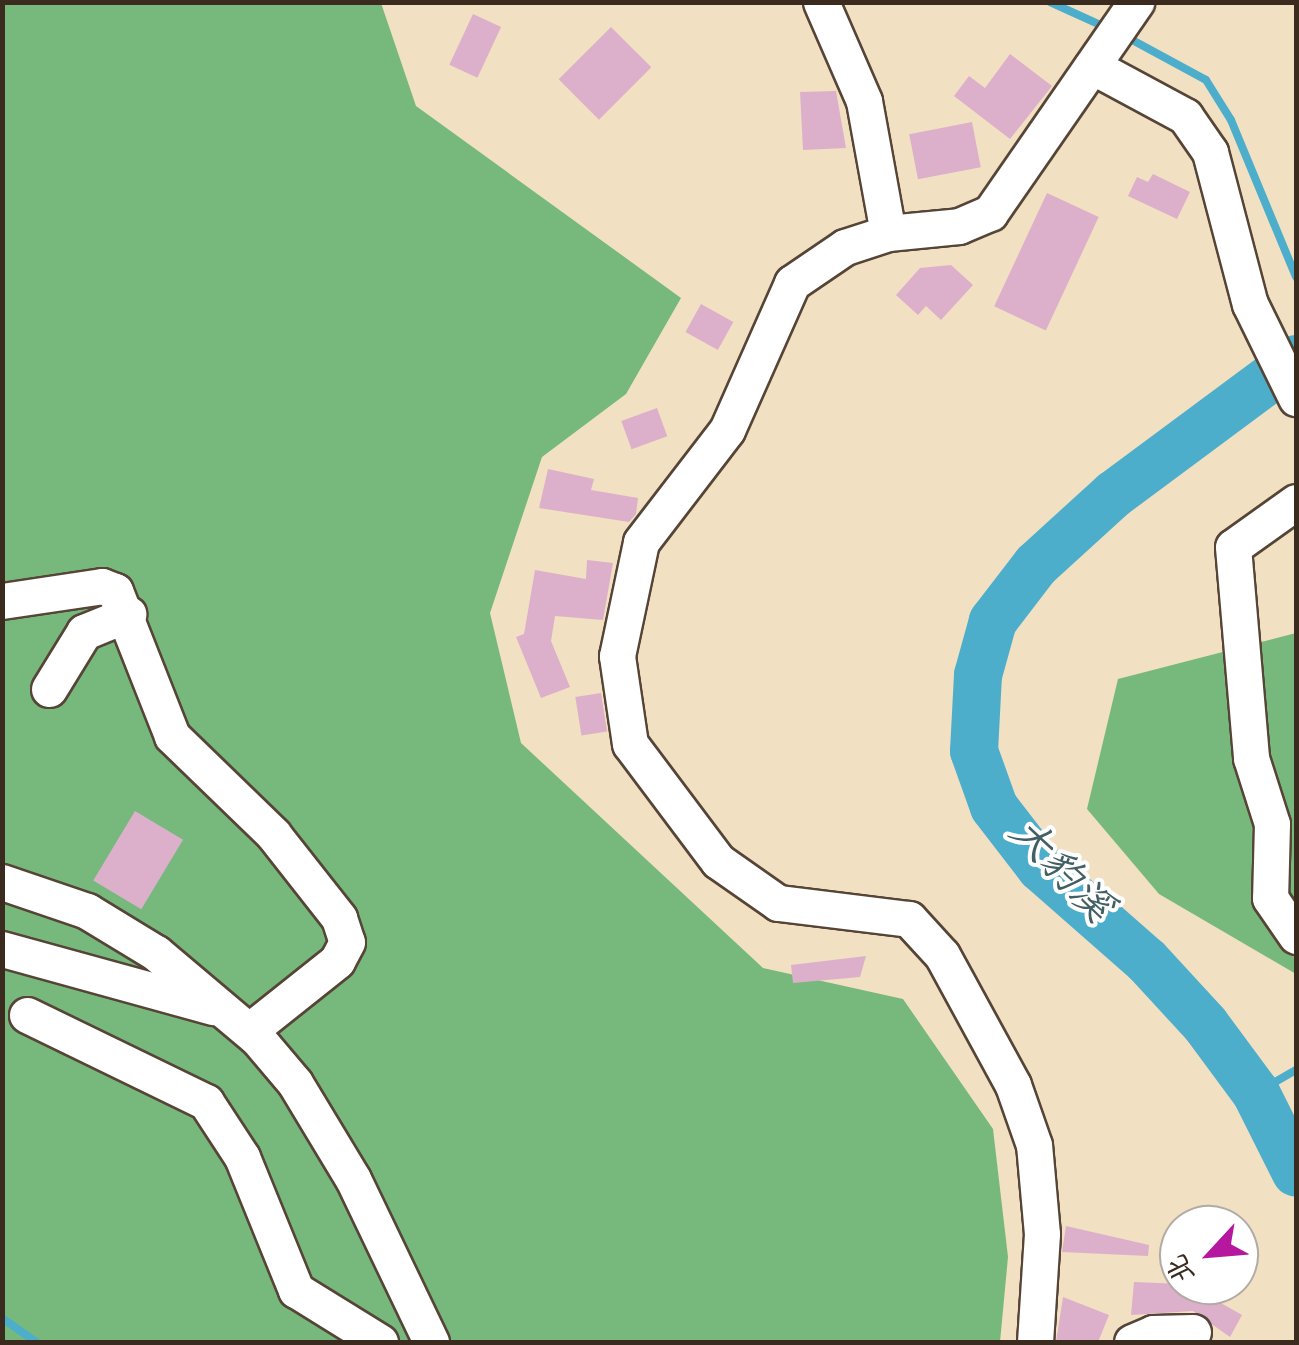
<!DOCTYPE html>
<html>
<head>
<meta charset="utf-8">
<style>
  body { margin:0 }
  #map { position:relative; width:1299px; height:1345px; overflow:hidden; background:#f1e0c2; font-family:Dekko,"LXGW WenKai TC",sans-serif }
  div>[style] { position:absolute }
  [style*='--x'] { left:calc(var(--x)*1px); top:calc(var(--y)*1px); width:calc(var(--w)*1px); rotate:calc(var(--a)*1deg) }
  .forest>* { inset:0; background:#77b97c }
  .stream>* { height:8px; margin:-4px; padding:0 4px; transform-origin:4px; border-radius:4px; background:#4daecc }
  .river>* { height:48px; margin:-24px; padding:0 24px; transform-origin:24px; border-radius:24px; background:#4daecc }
  .building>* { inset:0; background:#dcb0cb; transform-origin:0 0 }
  .roads { filter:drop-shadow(2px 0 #564537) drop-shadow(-2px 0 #564537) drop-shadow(0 2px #564537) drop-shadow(0 -2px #564537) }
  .minor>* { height:35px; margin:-17.5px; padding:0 17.5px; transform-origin:17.5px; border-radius:17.5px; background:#fff }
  span { translate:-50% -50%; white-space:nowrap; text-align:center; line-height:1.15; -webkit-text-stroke:8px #fff; paint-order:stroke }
  .water-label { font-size:42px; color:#425f64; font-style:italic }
  .frame { position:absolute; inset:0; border:5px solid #3b2a1e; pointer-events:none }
  .north { position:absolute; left:1159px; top:1205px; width:100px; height:100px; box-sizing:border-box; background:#fff; border:2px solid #b1aaa5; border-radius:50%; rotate:244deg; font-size:28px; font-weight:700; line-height:40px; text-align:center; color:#3b2a1e }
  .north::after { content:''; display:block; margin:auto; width:35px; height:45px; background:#b5179e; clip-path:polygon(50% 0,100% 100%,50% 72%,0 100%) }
</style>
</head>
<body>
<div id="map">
  <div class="forest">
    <div style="clip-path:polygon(3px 3px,381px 3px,416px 106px,681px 298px,626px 394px,542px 457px,490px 613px,521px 743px,763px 968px,903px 999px,993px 1129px,1008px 1257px,1000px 1342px,3px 1342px)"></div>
    <div style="clip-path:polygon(1296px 633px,1296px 974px,1159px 894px,1087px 809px,1118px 679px)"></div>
  </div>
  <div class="stream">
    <div style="--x:1050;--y:2;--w:60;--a:24.4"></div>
    <div style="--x:1123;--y:35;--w:94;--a:28.5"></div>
    <div style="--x:1206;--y:80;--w:47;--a:58"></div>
    <div style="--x:1231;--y:120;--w:170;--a:67.5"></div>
    <div style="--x:1256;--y:1093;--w:46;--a:-29.9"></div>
    <div style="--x:2;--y:1318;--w:42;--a:35.2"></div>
  </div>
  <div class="river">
    <div style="--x:1296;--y:359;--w:227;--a:143.4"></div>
    <div style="--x:1114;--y:494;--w:105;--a:137.7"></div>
    <div style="--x:1036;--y:565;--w:71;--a:127.5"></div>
    <div style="--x:993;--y:621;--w:56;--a:105.5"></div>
    <div style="--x:978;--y:675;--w:76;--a:93"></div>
    <div style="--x:974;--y:751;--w:59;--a:70.3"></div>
    <div style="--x:994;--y:807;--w:77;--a:52.4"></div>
    <div style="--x:1041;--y:868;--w:141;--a:41.3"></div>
    <div style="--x:1147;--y:961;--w:86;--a:47.4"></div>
    <div style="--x:1205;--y:1024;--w:86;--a:53.5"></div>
    <div style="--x:1256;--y:1093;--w:89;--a:63.4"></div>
  </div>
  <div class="building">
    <div style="left:473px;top:14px;width:31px;height:56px;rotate:25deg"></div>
    <div style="left:611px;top:27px;width:57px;height:74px;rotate:45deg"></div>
    <div style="clip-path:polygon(1010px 54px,1052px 86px,1010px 139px,954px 96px,969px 76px,985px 88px)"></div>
    <div style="clip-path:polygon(836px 91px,846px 148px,803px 150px,800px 92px)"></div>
    <div style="left:972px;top:122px;width:46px;height:64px;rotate:79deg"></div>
    <div style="clip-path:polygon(1153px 174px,1190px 192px,1177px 219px,1128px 196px,1137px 177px,1148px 182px)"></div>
    <div style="left:1047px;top:193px;width:57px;height:125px;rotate:25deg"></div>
    <div style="clip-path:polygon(951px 265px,973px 285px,941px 320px,926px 306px,918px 315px,896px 295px,920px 268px)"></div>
    <div style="left:701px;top:304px;width:37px;height:32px;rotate:29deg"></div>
    <div style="left:657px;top:408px;width:30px;height:38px;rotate:70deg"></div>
    <div style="clip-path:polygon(548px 469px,594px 479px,591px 490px,638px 498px,636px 514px,629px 522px,539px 508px)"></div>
    <div style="clip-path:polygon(587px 560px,613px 563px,603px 620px,555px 616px,551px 641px,570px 687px,541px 698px,516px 637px,524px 634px,535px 570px,586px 579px)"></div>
    <div style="left:601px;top:693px;width:39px;height:26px;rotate:81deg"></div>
    <div style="left:135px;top:811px;width:56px;height:81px;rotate:31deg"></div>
    <div style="clip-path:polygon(866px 956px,860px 977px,793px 983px,791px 965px)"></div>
    <div style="clip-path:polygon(1066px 1226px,1149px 1245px,1148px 1256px,1062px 1252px)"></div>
    <div style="clip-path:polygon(1134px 1282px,1207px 1285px,1205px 1294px,1242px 1315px,1230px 1337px,1193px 1311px,1131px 1315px)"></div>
    <div style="clip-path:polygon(1063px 1297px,1109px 1315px,1098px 1342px,1056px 1342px)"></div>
  </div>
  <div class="roads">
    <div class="minor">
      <div style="--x:821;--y:2;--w:108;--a:66.5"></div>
      <div style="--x:864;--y:101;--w:134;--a:79.7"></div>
      <div style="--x:1092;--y:66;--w:106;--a:28.3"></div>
      <div style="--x:1185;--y:116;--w:44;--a:55.2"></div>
      <div style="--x:1210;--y:152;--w:157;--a:75.3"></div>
      <div style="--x:1250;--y:304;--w:105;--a:63.9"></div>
      <div style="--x:1296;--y:502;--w:77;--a:144.5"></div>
      <div style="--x:1233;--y:547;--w:212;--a:85.1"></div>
      <div style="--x:1251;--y:758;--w:69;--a:72.3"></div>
      <div style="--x:1272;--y:824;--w:74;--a:91.5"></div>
      <div style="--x:1270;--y:898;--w:46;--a:55.6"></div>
      <div style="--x:2;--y:601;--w:101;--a:-8.5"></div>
      <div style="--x:102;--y:586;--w:14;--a:21"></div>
      <div style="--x:115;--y:591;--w:156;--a:68.5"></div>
      <div style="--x:172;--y:736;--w:141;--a:44.1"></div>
      <div style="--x:273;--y:834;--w:107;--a:51.8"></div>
      <div style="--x:339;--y:918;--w:25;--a:72"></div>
      <div style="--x:347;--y:942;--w:21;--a:118"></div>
      <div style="--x:337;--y:961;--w:112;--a:141.5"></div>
      <div style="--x:49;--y:689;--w:67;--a:-58.4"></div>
      <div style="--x:84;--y:632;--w:48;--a:-22.2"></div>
      <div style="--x:2;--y:882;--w:90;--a:18.8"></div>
      <div style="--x:87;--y:911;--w:81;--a:31.3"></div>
      <div style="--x:156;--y:953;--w:132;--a:40.1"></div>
      <div style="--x:257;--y:1038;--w:59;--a:49.8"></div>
      <div style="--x:295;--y:1083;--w:112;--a:58.9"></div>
      <div style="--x:353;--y:1179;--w:181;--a:64.4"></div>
      <div style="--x:2;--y:949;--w:219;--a:15.4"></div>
      <div style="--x:27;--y:1015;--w:199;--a:25.9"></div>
      <div style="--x:206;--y:1102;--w:66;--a:56.8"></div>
      <div style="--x:242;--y:1157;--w:144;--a:67.9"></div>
      <div style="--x:296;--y:1290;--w:99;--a:31.8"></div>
      <div style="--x:1035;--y:1342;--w:108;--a:-86.3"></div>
      <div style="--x:1042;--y:1234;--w:89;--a:-95.1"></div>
      <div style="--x:1034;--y:1145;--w:64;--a:-109.3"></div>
      <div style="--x:1013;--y:1085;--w:148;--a:-118.6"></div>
      <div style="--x:942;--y:955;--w:49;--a:-132.5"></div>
      <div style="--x:909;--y:919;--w:132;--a:-173"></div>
      <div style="--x:778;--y:903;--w:73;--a:-145"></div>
      <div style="--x:718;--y:861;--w:146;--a:-126.9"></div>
      <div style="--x:630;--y:744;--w:89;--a:-98.4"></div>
      <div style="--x:617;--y:656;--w:116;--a:-78.1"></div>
      <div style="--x:641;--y:542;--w:141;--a:-52.5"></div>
      <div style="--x:727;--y:430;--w:161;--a:-66.1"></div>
      <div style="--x:792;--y:283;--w:64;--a:-34.2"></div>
      <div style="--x:845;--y:247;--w:45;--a:-18"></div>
      <div style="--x:888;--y:233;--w:71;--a:-5.6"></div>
      <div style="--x:959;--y:226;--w:34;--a:-23"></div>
      <div style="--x:990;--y:213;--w:257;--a:-55.3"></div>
      <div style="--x:1132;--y:1342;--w:23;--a:-23"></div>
      <div style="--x:1153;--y:1333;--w:40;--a:-1.4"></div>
    </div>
  </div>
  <div class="water-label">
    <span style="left:1058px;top:873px;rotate:46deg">大豹溪</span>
  </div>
  <div class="frame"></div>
  <div class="north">北</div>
</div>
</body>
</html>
